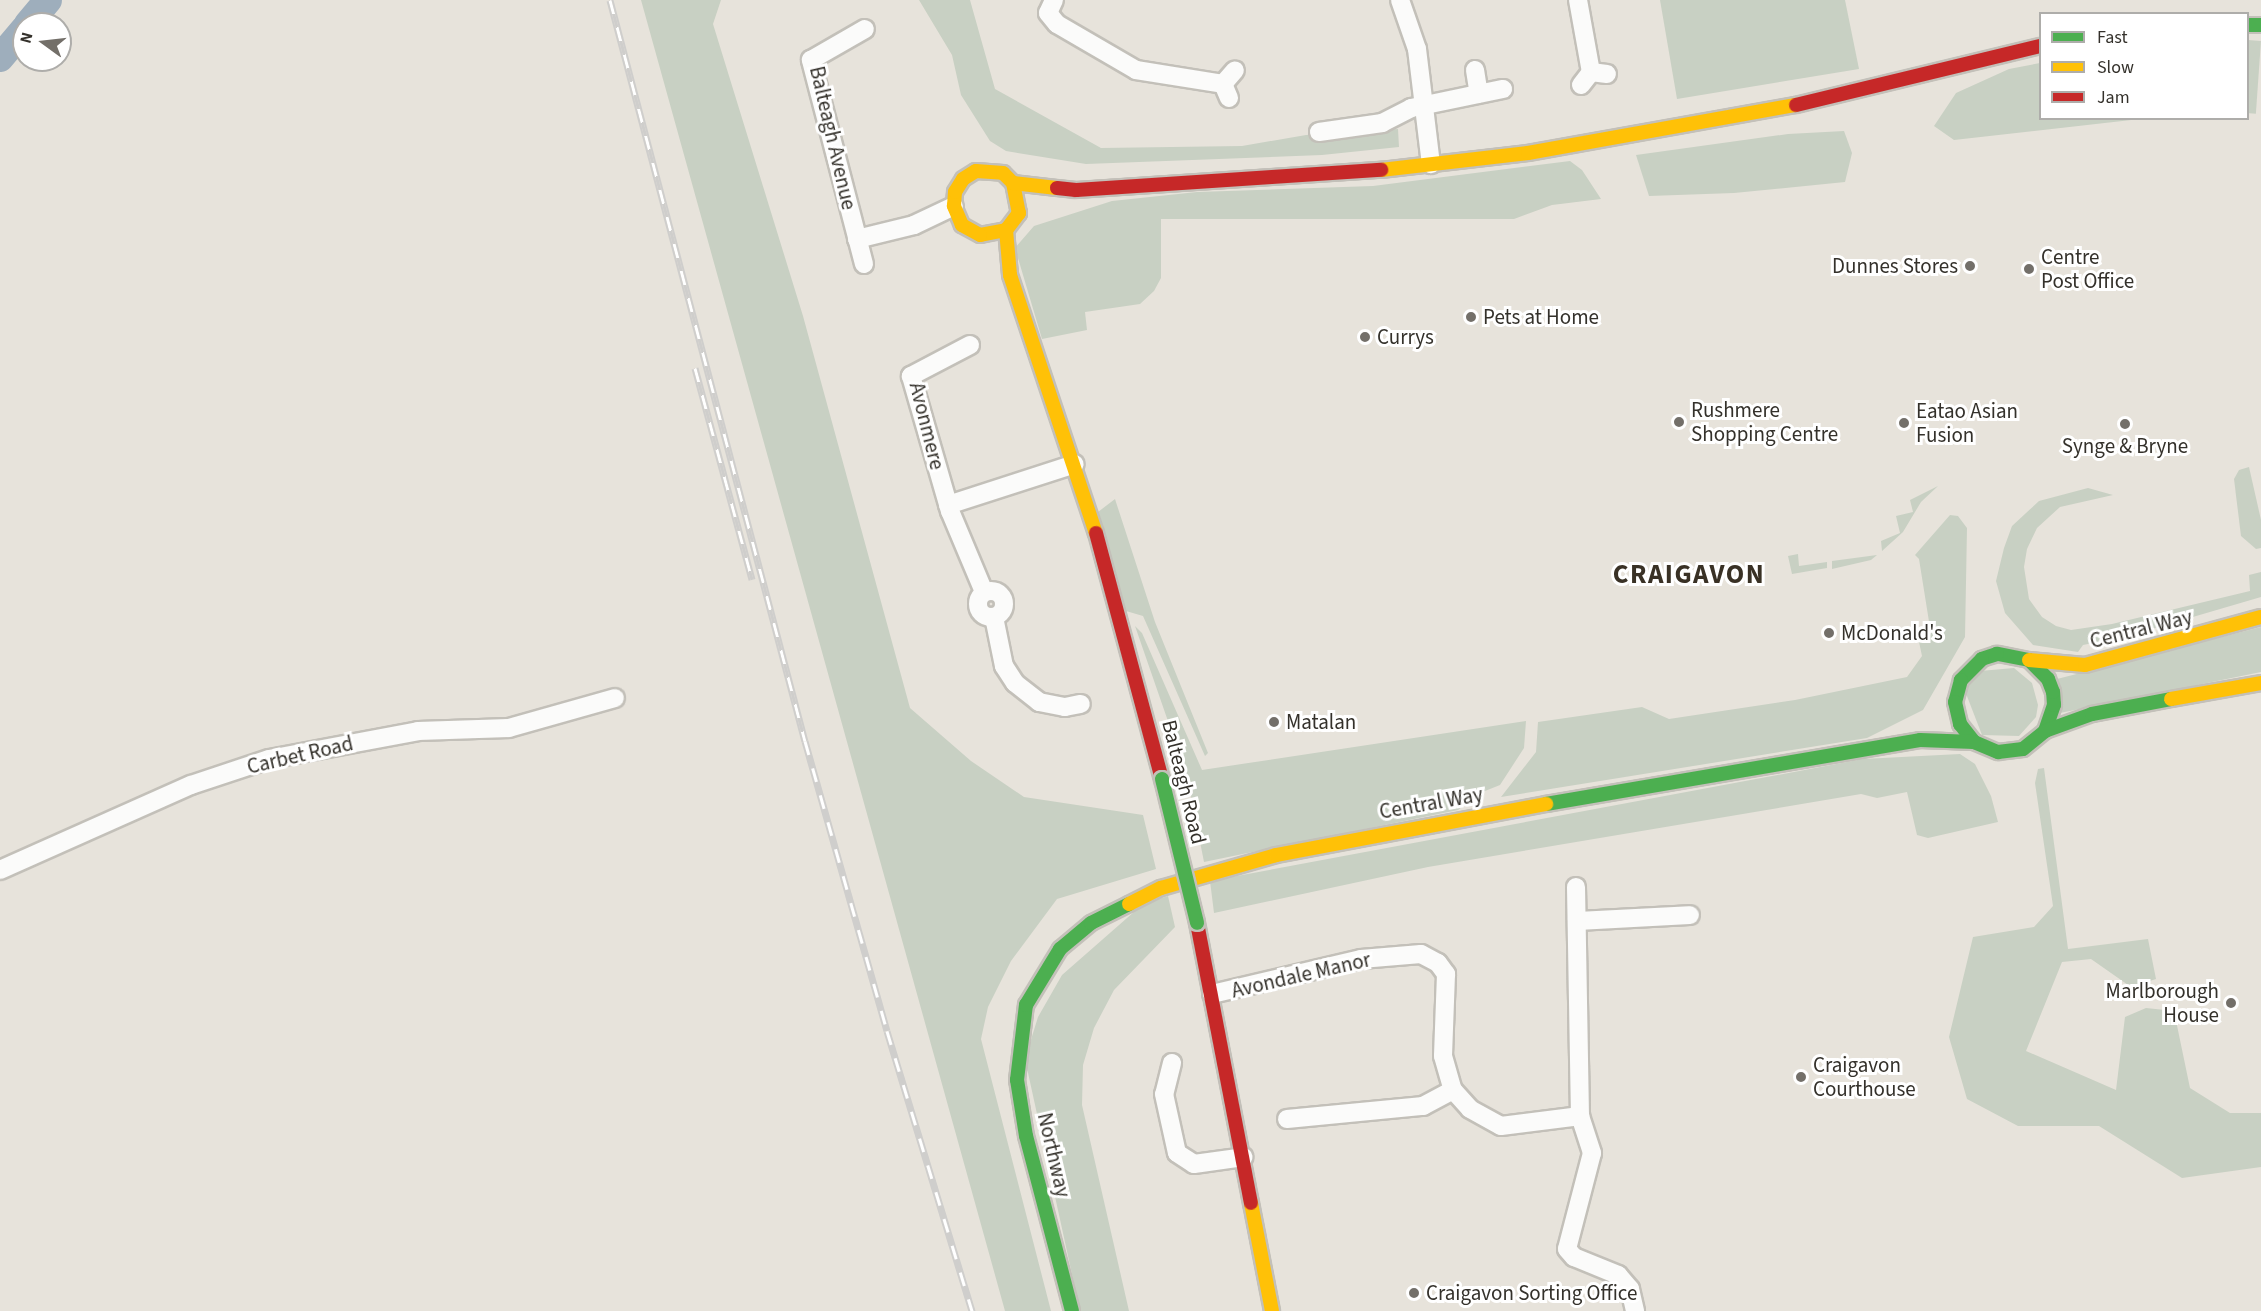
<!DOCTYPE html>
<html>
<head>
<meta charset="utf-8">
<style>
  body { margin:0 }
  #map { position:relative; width:2261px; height:1311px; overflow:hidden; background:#e7e3db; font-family:"Source Sans 3",sans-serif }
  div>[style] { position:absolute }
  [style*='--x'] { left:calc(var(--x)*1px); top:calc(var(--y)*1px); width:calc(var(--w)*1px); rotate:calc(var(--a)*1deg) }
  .green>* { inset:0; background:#c8d0c3; transform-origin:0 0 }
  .river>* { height:28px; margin:-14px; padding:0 14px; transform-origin:14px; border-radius:14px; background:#9eaebc }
  .roads { filter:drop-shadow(2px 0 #c3c0b9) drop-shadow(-2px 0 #c3c0b9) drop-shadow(0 2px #c3c0b9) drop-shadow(0 -2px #c3c0b9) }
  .street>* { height:18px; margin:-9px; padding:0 9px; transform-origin:9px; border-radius:9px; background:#fbfbfa }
  .street>.ring { margin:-9px; padding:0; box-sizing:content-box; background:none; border:18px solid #fbfbfa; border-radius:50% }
  .fast>* { height:14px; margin:-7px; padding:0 7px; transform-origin:7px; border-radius:7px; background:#4caf50 }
  .slow>* { height:14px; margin:-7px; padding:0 7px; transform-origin:7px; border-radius:7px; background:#ffc107 }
  .jam>* { height:14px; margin:-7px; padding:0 7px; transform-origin:7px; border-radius:7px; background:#c62828 }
  .rail>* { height:7px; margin-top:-3.5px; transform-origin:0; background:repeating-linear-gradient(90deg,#fff 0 14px,#cfcecc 0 28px); box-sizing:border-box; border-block:2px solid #cfcecc }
  .bridges { filter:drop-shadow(2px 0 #c3c0b9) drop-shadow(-2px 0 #c3c0b9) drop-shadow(0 2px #c3c0b9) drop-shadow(0 -2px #c3c0b9) }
  .fast-bridge>* { height:14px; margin:-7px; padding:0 7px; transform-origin:7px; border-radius:7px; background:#4caf50 }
  .dots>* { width:16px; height:16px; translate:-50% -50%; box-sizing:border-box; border:3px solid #fff; border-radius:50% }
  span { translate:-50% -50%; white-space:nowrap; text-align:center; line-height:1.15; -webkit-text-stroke:6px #fff; paint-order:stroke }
  .street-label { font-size:21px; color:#34312b }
  .poi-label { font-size:21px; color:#34312b }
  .left { translate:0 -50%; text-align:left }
  .right { translate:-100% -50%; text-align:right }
  .district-label { font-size:27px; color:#393125; font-weight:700; letter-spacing:1.5px }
  .legend { position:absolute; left:2039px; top:12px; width:210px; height:108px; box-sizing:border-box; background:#fff; border:2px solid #aeadaa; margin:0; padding:8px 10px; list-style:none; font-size:18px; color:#34312b }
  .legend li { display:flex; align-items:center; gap:12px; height:30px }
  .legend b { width:30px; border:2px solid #aeadaa }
  .north { position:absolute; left:12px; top:12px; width:60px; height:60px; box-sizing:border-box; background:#fff; border:2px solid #aeadaa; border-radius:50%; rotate:285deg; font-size:16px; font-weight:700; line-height:24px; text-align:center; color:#34312b }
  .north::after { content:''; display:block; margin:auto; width:21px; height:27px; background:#736f69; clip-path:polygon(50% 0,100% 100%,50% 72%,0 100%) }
</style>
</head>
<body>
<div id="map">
  <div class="green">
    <div style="clip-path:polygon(641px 0,721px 0,713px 24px,803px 316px,910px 708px,971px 761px,1024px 797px,1143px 815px,1156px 869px,1057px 899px,1011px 961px,988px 1007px,981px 1039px,1051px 1311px,1005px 1311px)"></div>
    <div style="clip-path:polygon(919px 0,970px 0,995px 89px,1101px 148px,1242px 146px,1306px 135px,1398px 129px,1399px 147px,1322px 155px,1086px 164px,1006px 151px,990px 141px,961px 95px,952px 55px)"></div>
    <div style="clip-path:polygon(1660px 0,1845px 0,1859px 69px,1677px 99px)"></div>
    <div style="left:2248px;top:40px;width:13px;height:73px;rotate:4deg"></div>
    <div style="clip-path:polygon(2040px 63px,2040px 118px,2140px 119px,1954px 140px,1934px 126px,1956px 93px,2009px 69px)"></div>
    <div style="clip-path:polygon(1844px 131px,1852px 153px,1845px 182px,1734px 193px,1649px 196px,1636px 155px,1788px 134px)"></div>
    <div style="clip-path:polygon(1570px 161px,1582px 170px,1601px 199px,1552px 205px,1514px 219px,1161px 219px,1161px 278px,1154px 291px,1140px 304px,1085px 312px,1087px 330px,1042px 339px,1015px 248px,1034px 226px,1112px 201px,1197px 192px,1373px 186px)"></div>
    <div style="clip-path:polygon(2249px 467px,2261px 520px,2261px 548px,2256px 549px,2241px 536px,2234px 479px,2239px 470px)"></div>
    <div style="clip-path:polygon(1938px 486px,1921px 502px,1903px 532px,1882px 551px,1881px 541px,1900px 533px,1896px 516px,1913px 512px,1910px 500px)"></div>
    <div style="clip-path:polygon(2088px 488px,2113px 495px,2060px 507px,2037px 528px,2027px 549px,2024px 567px,2029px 599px,2042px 617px,2056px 626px,2071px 630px,2112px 624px,2250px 591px,2249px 575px,2261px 572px,2261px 597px,2128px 636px,2083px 645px,2078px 652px,2033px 645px,2005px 613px,1996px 581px,2004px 548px,2012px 526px,2039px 501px)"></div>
    <div style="clip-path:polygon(1115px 499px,1155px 622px,1208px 753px,1205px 756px,1143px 616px,1126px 611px,1098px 512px)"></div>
    <div style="clip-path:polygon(1950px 515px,1958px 516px,1967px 528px,1965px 637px,1923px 710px,1867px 738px,1501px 797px,1536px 752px,1538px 722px,1642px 707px,1669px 719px,1795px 700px,1907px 677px,1922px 656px,1919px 642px,1931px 634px,1919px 559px,1915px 555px)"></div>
    <div style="clip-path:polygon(1798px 554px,1799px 566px,1827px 562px,1827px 568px,1792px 574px,1788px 556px)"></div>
    <div style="clip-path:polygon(1877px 555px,1871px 560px,1832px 569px,1832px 561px)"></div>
    <div style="clip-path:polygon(1135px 626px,1142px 633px,1202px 770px,1526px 721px,1524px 748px,1500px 785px,1480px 793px,1458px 810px,1204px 862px,1187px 776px)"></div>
    <div style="clip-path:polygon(2261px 627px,2261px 672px,2060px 713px,2057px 679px)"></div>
    <div style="clip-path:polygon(2014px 668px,2032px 683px,2038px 705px,2036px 717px,2019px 736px,1982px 735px,1965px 691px,1980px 671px)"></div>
    <div style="clip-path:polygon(1960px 754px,1975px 764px,1991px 796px,1998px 822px,1928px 838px,1917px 835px,1907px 792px,1877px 798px,1861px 794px,1428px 867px,1214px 913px,1210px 881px,1863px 759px)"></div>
    <div style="clip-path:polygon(2044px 768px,2068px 949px,2148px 939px,2156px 979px,2131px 987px,2091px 959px,2062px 962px,2026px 1051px,2116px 1090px,2125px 1017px,2146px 1008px,2174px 1011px,2190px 1088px,2230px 1113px,2261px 1113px,2261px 1167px,2182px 1178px,2099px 1126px,2018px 1126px,1967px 1099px,1949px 1037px,1973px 937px,2034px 927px,2053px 906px,2035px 783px,2038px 769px)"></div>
    <div style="clip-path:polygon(1168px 896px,1175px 927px,1114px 990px,1094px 1028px,1083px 1065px,1082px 1105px,1129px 1311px,1080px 1311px,1025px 1059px,1038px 1017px,1062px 975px,1143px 904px)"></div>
  </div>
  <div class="river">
    <div style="--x:28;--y:24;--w:31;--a:-50"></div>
    <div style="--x:0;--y:58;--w:38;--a:-50"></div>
  </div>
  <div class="roads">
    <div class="street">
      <div style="--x:1054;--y:0;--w:14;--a:115"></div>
      <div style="--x:1048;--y:13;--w:14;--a:51"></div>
      <div style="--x:1057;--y:24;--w:91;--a:30.2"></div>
      <div style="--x:1136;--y:70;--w:88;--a:9.1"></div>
      <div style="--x:1400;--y:0;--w:52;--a:70.9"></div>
      <div style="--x:1417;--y:49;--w:116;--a:83.1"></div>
      <div style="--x:1578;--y:0;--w:73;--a:79.8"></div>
      <div style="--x:1475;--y:70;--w:24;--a:81"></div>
      <div style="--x:1581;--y:85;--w:16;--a:-52"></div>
      <div style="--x:1591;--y:72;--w:16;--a:7"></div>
      <div style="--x:1229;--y:98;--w:15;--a:-113"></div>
      <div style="--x:1223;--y:84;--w:18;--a:-49"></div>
      <div style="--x:1319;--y:132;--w:64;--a:-8.1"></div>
      <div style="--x:1382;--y:123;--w:33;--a:-27"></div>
      <div style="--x:1411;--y:108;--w:94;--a:-11.7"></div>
      <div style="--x:857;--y:239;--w:59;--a:-13.8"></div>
      <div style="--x:914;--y:225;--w:44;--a:-25.4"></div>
      <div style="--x:864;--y:264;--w:211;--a:-104.6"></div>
      <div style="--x:811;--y:60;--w:62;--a:-29.9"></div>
      <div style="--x:970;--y:345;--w:67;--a:152.3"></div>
      <div style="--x:911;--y:376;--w:141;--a:73.9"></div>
      <div style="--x:950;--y:511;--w:88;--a:67.2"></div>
      <div style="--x:948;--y:505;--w:133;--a:-17.9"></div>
      <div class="ring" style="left:978px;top:591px;width:8px;height:8px"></div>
      <div style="--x:994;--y:617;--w:50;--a:78.5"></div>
      <div style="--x:1004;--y:666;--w:20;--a:57"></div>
      <div style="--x:1015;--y:683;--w:31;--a:38"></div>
      <div style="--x:1039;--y:702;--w:26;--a:11"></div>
      <div style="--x:1065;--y:707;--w:16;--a:-11"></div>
      <div style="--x:0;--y:870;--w:209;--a:-24"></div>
      <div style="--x:191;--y:785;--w:82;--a:-18.4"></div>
      <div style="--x:269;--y:759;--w:152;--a:-10.6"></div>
      <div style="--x:418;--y:731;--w:91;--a:-1.9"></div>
      <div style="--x:509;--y:728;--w:110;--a:-15.8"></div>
      <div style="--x:1577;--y:921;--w:113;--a:-3"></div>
      <div style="--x:1212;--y:994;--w:153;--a:-13.2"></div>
      <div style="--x:1361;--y:959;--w:60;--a:-4.8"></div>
      <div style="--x:1421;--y:954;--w:19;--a:28"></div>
      <div style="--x:1438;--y:963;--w:14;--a:54"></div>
      <div style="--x:1446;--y:974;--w:82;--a:92.1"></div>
      <div style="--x:1443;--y:1056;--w:35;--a:74"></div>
      <div style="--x:1453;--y:1090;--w:25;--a:48"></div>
      <div style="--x:1470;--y:1109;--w:35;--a:29"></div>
      <div style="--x:1501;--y:1126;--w:80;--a:-7.2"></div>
      <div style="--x:1580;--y:1116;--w:229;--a:-91"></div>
      <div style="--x:1172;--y:1063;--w:32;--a:104"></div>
      <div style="--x:1164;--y:1094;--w:60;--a:77.6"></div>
      <div style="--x:1177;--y:1153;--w:20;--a:33"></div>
      <div style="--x:1194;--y:1164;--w:50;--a:-8"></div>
      <div style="--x:1580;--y:1116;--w:39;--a:72"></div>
      <div style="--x:1592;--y:1153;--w:99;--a:104.6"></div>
      <div style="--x:1567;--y:1249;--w:11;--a:49"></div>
      <div style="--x:1574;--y:1257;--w:48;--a:22.2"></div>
      <div style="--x:1618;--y:1275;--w:18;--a:49"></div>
      <div style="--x:1630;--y:1289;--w:23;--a:77"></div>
      <div style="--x:1287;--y:1119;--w:137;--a:-5.5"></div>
      <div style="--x:1423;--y:1106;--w:34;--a:-28"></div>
    </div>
    <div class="fast">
      <div style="--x:2248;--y:25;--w:13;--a:0"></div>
      <div style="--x:2045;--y:731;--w:28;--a:-71"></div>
      <div style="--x:2054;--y:705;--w:13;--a:-94"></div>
      <div style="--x:2053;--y:692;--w:14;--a:-111"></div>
      <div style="--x:2048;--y:679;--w:27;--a:-135"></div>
      <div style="--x:2029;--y:660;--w:33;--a:-169"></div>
      <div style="--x:1997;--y:654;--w:16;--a:162"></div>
      <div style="--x:1982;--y:659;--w:30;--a:135"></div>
      <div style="--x:1961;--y:680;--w:23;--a:105"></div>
      <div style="--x:1955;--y:702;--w:23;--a:77"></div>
      <div style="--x:1960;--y:724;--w:23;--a:52"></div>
      <div style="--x:1974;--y:742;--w:26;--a:23"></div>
      <div style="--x:1998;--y:752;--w:25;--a:-7"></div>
      <div style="--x:2023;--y:749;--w:28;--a:-39"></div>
      <div style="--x:2045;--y:731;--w:50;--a:-19.9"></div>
      <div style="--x:2092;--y:714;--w:80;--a:-10.8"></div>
      <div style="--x:1546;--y:804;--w:379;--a:-9.7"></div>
      <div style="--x:1920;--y:740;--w:54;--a:2.1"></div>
      <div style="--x:1072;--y:1311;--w:181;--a:-104.7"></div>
      <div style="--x:1026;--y:1136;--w:57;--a:-99.1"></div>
      <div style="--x:1017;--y:1080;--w:76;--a:-83.2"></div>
      <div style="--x:1026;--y:1005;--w:66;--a:-58.7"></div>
      <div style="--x:1060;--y:949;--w:40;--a:-40"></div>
      <div style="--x:1091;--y:923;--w:42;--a:-26.6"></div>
    </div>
    <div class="slow">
      <div style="--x:1381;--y:170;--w:148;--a:-6.6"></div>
      <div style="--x:1528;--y:153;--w:272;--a:-10.2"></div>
      <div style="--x:1013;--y:183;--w:31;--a:79"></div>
      <div style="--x:1019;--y:213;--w:21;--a:127"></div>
      <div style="--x:1006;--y:230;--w:26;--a:169"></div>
      <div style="--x:980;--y:235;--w:21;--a:-151"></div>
      <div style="--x:962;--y:225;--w:21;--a:-113"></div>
      <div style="--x:954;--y:206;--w:14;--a:-86"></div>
      <div style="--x:955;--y:192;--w:15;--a:-58"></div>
      <div style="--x:963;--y:179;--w:15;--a:-32"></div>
      <div style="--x:976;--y:171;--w:27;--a:4"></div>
      <div style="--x:1003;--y:173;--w:14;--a:45"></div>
      <div style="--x:1013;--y:183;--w:44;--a:6.5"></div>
      <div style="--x:1006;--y:230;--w:45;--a:84.9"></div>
      <div style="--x:1010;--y:275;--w:272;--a:71.6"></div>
      <div style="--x:2029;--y:660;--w:56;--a:5.1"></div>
      <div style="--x:2085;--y:665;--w:182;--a:-15.3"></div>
      <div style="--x:2171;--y:699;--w:91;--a:-10.1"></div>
      <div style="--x:1129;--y:904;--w:36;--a:-27"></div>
      <div style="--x:1161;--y:888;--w:120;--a:-16"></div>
      <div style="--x:1276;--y:855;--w:275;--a:-10.7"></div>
      <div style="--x:1251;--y:1203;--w:110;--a:79"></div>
    </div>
    <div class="jam">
      <div style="--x:1796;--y:105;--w:251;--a:-13.6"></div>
      <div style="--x:1057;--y:188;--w:19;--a:6"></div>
      <div style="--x:1076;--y:190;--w:306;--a:-3.8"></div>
      <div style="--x:1096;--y:533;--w:255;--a:75"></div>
      <div style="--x:1197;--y:923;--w:285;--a:79.1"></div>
    </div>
  </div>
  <div class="rail">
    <div style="--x:610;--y:0;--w:766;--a:75.26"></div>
    <div style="--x:805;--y:741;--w:301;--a:74.2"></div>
    <div style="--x:887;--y:1031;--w:293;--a:73.1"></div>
    <div style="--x:695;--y:368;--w:219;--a:74.9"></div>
  </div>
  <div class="bridges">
    <div class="fast-bridge">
      <div style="--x:1162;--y:779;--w:148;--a:76.3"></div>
    </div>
  </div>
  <div class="dots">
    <div style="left:1970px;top:266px;background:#736f69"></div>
    <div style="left:2029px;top:269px;background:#736f69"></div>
    <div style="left:1471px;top:317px;background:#736f69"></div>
    <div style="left:1365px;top:337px;background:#736f69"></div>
    <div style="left:1679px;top:422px;background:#736f69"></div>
    <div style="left:1904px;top:423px;background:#736f69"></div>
    <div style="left:2125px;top:424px;background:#736f69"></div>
    <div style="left:1829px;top:633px;background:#736f69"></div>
    <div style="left:1274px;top:722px;background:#736f69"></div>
    <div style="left:2231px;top:1003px;background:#736f69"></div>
    <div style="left:1801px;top:1077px;background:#736f69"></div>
    <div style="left:1414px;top:1293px;background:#736f69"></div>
  </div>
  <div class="street-label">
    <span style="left:833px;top:138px;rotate:77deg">Balteagh Avenue</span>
    <span style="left:927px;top:426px;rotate:76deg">Avonmere</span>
    <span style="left:2141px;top:629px;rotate:-14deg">Central Way</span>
    <span style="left:300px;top:755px;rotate:-13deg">Carbet Road</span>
    <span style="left:1184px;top:782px;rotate:76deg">Balteagh Road</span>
    <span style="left:1431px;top:803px;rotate:-10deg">Central Way</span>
    <span style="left:1301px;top:975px;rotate:-13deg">Avondale Manor</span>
    <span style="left:1054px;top:1155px;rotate:77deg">Northway</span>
  </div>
  <div class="poi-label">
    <span class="left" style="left:2041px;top:269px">Centre<br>Post Office</span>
    <span class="right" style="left:1958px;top:266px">Dunnes Stores</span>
    <span class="left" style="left:1483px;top:317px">Pets at Home</span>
    <span class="left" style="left:1377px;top:337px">Currys</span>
    <span class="left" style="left:1691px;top:422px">Rushmere<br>Shopping Centre</span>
    <span class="left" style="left:1916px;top:423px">Eatao Asian<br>Fusion</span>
    <span style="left:2125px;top:446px">Synge &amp; Bryne</span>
    <span class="left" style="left:1841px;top:633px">McDonald's</span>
    <span class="left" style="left:1286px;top:722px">Matalan</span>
    <span class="right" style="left:2219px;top:1003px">Marlborough<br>House</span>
    <span class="left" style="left:1813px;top:1077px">Craigavon<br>Courthouse</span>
    <span class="left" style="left:1426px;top:1293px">Craigavon Sorting Office</span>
  </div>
  <div class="district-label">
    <span style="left:1689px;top:575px">CRAIGAVON</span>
  </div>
  <ul class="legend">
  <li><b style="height:8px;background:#4caf50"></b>Fast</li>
  <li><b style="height:8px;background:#ffc107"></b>Slow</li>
  <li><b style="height:8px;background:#c62828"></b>Jam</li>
  </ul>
  <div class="north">N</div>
</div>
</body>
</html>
